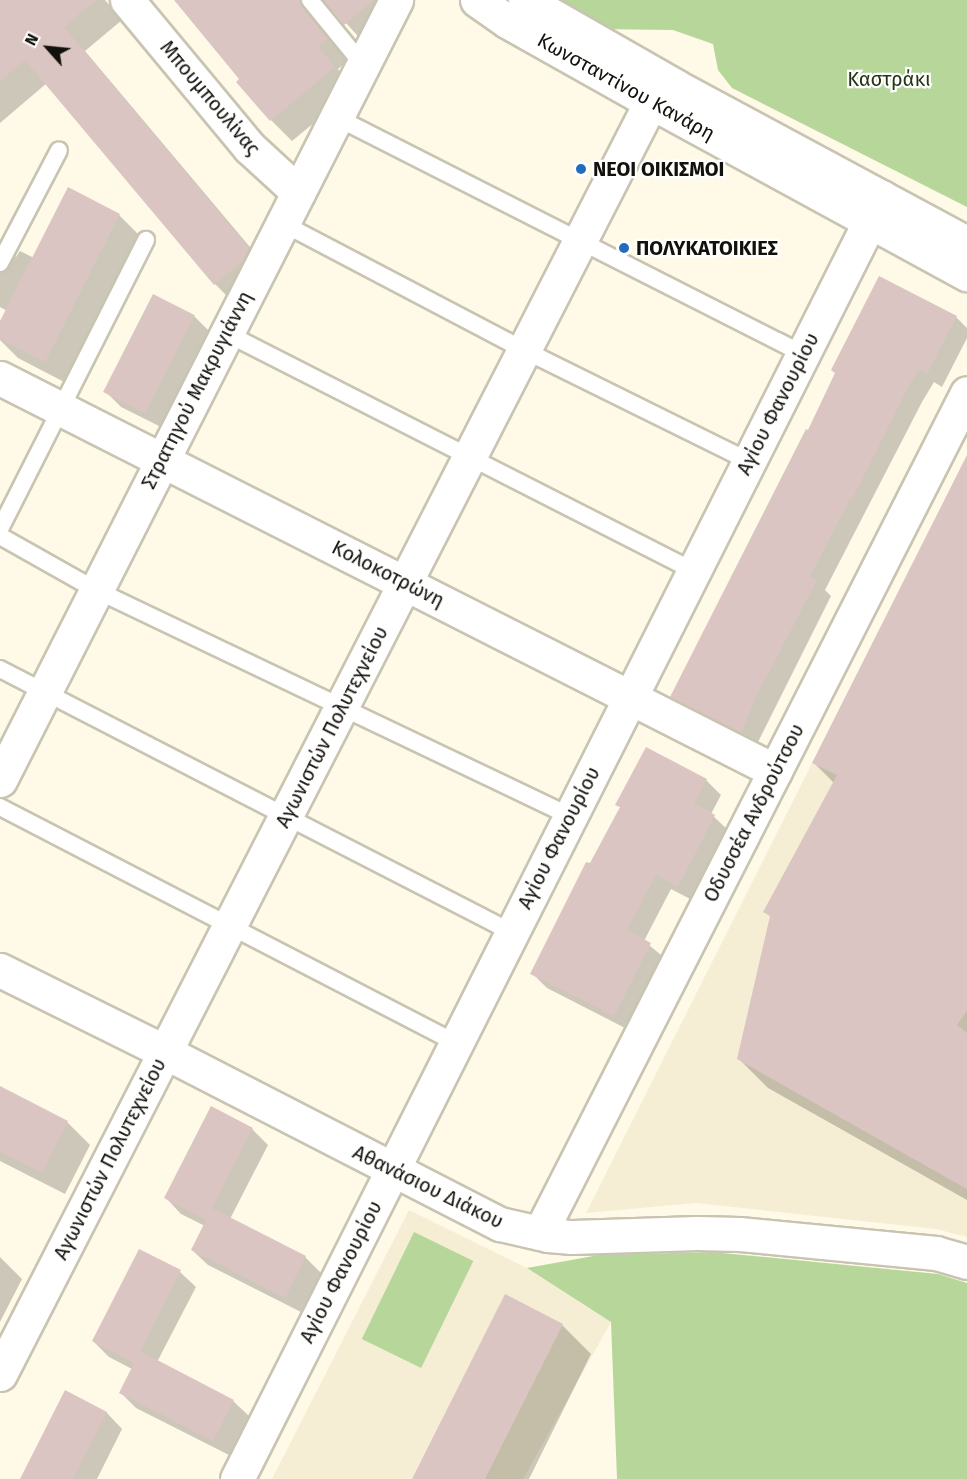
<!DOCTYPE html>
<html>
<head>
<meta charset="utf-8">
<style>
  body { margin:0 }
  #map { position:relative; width:967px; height:1479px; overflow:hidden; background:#fff9e7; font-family:"Fira Sans",sans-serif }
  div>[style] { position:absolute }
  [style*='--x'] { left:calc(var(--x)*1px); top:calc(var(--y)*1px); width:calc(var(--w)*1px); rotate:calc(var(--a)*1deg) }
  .built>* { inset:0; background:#f5eed4 }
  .green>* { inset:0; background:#b6d69a; transform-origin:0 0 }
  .shadow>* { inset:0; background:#0003 }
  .building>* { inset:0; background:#dbc5c3; transform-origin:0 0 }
  .roads { filter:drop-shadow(2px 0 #c9c4b2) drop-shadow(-2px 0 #c9c4b2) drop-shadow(0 2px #c9c4b2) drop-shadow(0 -2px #c9c4b2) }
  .service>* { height:16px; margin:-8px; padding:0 8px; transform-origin:8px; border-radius:8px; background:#fff }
  .minor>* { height:33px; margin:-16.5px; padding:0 16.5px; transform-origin:16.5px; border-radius:16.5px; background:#fff }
  .tertiary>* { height:33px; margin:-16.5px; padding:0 16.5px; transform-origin:16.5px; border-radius:16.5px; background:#fff }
  .dots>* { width:16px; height:16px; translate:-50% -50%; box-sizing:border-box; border:3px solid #fff; border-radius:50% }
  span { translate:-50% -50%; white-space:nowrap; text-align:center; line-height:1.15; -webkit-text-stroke:4.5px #fff; paint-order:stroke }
  .park-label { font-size:20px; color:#253513 }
  .street-label { font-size:20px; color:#13110b }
  .poi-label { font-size:20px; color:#13110b; font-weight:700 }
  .left { translate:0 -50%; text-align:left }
  .north { position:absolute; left:18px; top:18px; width:60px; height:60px; -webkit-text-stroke:4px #fff; paint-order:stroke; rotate:297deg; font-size:16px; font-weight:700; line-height:24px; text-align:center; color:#13110b }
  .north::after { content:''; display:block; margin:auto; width:21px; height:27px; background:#13110b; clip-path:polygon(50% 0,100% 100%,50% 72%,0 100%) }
</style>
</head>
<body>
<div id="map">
  <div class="built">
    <div style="clip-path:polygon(967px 455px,967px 1237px,936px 1229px,696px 1203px,586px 1213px)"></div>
    <div style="clip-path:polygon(409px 1210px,527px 1268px,611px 1322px,523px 1479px,272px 1479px)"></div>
  </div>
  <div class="green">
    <div style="clip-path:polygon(546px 0,967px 0,967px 207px,732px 88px,718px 70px,713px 44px,673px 30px,598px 29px)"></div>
    <div style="left:414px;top:1232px;width:66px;height:119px;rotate:26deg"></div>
    <div style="clip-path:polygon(712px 1252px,938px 1274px,967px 1283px,967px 1479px,617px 1479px,611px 1322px,527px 1268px,599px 1255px)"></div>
  </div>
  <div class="shadow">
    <div style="clip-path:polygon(9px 0,105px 0,122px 20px,85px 51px,271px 272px,238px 307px,215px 284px,47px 83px,0 123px,0 8px)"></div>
    <div style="clip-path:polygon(176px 0,407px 0,366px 45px,335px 11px,324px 13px,321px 19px,322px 29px,348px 61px,338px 69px,355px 89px,292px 141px,271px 120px,242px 79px)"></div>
    <div style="clip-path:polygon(69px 189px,119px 215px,142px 238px,68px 384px,18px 358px,0 340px,0 325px,7px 311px,0 307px,0 241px,16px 257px,20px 251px,34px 258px)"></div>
    <div style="clip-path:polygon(194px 316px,210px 332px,161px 427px,121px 407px,105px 391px)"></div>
    <div style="clip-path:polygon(956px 317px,967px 328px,967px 338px,942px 387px,934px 382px,922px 402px,825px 590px,831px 596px,756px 746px,686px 711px,672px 696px,808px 432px)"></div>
    <div style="clip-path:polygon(967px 459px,967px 1200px,768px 1088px,739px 1059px,771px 917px,765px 911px,834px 783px,814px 763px)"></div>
    <div style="clip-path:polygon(706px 780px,721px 795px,711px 814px,729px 831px,694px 901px,671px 889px,644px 941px,666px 959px,629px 1030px,547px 988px,532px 973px,621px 808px,617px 804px)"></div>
    <div style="clip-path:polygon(0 1088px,67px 1122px,90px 1145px,65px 1194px,0 1161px)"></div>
    <div style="clip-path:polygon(252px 1129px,268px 1145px,230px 1219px,305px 1257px,321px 1273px,301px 1312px,208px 1265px,192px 1250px,205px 1226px,181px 1214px,166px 1198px)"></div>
    <div style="clip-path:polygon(0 1257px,22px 1279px,0 1322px)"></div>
    <div style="clip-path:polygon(180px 1272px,196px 1287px,157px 1362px,233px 1401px,249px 1416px,229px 1455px,136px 1408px,120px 1392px,132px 1369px,109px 1357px,93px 1341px)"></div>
    <div style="clip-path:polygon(562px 1325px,591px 1354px,529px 1479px,414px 1479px)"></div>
    <div style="clip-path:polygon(66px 1392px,107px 1413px,122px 1429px,97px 1479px,22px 1479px)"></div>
  </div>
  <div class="building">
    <div style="clip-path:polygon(0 0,96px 0,64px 27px,249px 248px,242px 261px,214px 285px,25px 60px,0 81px)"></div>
    <div style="clip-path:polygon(174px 0,300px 0,302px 7px,328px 39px,318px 47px,335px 67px,270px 121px,236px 82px,239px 79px)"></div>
    <div style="clip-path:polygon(324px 0,374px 0,344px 25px)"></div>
    <div style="clip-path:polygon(68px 187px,120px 214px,45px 362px,0 339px,0 321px)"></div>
    <div style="clip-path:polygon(879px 276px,957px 316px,927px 374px,919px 369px,908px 387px,853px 498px,851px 497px,810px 577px,817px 580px,757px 695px,741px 733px,670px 697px,806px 429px,808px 430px,835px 373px,831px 370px)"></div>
    <div style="left:153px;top:294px;width:47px;height:110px;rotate:27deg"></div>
    <div style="clip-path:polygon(967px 455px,967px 1011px,957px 1025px,967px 1033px,967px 1189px,737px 1059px,770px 916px,763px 912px,837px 775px,812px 763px)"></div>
    <div style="clip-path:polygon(646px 747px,707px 779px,694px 803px,715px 815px,678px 887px,656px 875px,627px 930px,651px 943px,614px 1016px,530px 974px,586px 862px,590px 863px,620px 807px,615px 805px)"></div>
    <div style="clip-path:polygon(0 1086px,68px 1121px,42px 1173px,0 1151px)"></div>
    <div style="clip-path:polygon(211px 1106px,253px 1128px,212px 1208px,306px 1256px,285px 1298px,191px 1250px,206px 1220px,164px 1198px)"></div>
    <div style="clip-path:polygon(139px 1249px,181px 1270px,140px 1351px,234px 1400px,213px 1441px,119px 1393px,134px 1363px,92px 1341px)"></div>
    <div style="clip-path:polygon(505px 1294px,563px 1324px,485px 1479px,412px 1479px)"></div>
    <div style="clip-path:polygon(65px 1390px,107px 1412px,73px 1479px,20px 1479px)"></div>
  </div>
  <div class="roads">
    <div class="service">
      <div style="--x:310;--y:0;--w:84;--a:50.8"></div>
      <div style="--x:336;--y:117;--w:524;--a:26.91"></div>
      <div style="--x:282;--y:223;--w:273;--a:27.7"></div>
      <div style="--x:524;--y:350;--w:251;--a:26.3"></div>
      <div style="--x:0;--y:263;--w:127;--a:-62.4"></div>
      <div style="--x:226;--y:333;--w:525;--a:26.96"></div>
      <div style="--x:0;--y:529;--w:324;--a:-63.2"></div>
      <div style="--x:0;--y:536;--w:110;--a:29.4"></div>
      <div style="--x:96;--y:590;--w:525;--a:25.49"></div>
      <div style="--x:0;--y:669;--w:575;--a:27.23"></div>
      <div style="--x:0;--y:807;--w:513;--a:27.36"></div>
    </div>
    <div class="minor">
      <div style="--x:127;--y:0;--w:191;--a:50.3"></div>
      <div style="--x:249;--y:147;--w:67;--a:42.6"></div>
      <div style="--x:0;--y:378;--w:869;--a:26.89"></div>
      <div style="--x:0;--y:780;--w:875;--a:-63.08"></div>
      <div style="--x:0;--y:970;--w:184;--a:26.4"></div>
      <div style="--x:165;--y:1052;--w:377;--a:27.2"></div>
      <div style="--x:500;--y:1224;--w:49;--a:12.9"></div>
      <div style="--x:548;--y:1235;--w:24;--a:5"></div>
      <div style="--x:572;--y:1237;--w:125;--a:-1.8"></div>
      <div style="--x:697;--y:1233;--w:42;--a:1.4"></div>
      <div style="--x:739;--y:1234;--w:198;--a:5.5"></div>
      <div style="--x:936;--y:1253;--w:32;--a:16"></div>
      <div style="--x:540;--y:1233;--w:942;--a:-63.05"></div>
      <div style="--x:0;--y:1374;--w:1429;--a:-62.9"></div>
      <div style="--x:237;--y:1479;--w:1435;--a:-63.29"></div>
    </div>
    <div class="tertiary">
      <div style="--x:477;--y:0;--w:37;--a:35"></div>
      <div style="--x:507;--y:21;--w:165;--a:29.4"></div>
      <div style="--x:651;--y:102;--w:360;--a:28.6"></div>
      <div style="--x:525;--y:0;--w:173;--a:29.8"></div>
      <div style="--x:675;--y:86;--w:332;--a:28.3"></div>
    </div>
  </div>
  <div class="dots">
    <div style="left:581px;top:169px;background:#226cbb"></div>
    <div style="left:624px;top:248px;background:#226cbb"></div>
  </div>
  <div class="park-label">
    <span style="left:889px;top:79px">Καστράκι</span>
  </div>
  <div class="street-label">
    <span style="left:626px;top:87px;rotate:29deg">Κωνσταντίνου Κανάρη</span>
    <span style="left:210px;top:98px;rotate:50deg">Μπουμπουλίνας</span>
    <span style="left:197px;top:390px;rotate:-63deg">Στρατηγού Μακρυγιάννη</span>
    <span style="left:778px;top:404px;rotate:-63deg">Αγίου Φανουρίου</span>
    <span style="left:388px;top:574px;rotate:27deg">Κολοκοτρώνη</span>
    <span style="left:332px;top:727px;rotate:-63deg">Αγωνιστών Πολυτεχνείου</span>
    <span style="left:754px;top:813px;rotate:-63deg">Οδυσσέα Ανδρούτσου</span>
    <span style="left:559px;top:838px;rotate:-63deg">Αγίου Φανουρίου</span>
    <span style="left:110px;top:1159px;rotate:-63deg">Αγωνιστών Πολυτεχνείου</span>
    <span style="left:428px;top:1187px;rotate:26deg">Αθανάσιου Διάκου</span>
    <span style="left:341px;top:1272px;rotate:-63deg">Αγίου Φανουρίου</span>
  </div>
  <div class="poi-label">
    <span class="left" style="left:593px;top:169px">ΝΕΟΙ ΟΙΚΙΣΜΟΙ</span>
    <span class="left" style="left:636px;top:248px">ΠΟΛΥΚΑΤΟΙΚΙΕΣ</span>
  </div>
  <div class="north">N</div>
</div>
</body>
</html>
